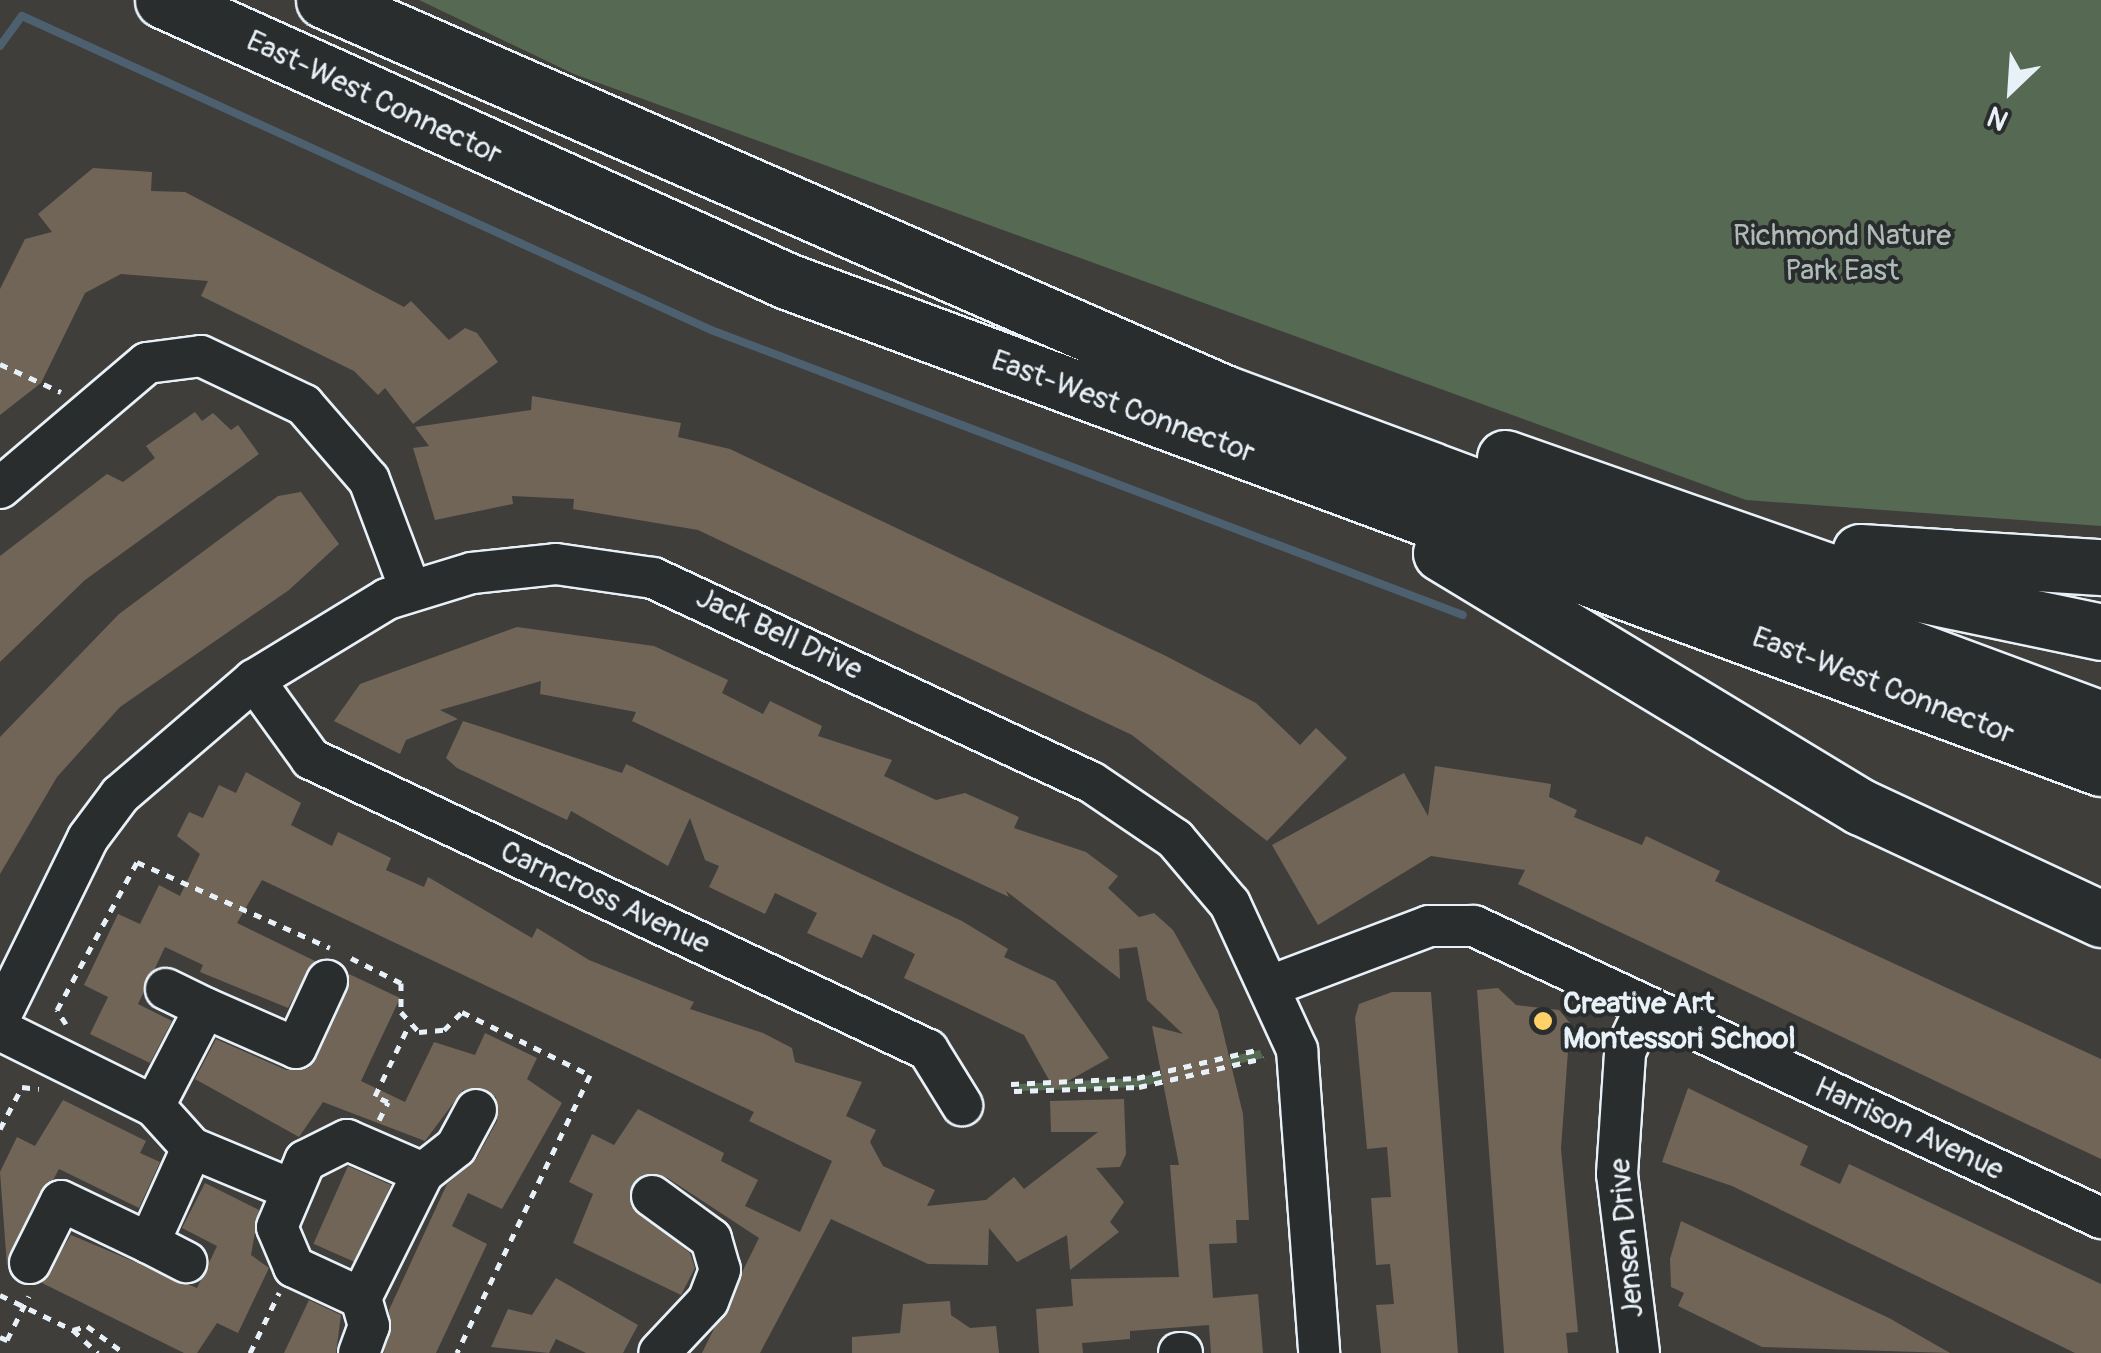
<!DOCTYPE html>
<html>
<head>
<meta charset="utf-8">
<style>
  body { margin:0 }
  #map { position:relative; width:2101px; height:1353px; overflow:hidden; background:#3f3e3b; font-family:Pangolin,sans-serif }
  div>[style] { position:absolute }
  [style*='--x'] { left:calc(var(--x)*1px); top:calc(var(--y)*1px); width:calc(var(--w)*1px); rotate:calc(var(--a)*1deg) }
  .green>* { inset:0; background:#566953 }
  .stream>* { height:8px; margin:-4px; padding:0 4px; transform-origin:4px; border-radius:4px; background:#4d6070 }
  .building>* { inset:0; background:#716558; transform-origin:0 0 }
  .path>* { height:5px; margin-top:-2.5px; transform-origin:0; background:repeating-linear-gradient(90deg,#e8f1f8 0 8px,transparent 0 16px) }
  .roads { filter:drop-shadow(2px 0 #e8f1f8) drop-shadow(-2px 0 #e8f1f8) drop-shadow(0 2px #e8f1f8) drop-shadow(0 -2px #e8f1f8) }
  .minor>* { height:40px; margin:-20px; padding:0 20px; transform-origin:20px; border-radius:20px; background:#2a2d2e }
  .highway>* { height:55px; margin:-27.5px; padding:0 27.5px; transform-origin:27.5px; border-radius:27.5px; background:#2a2d2e }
  .dots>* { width:28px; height:28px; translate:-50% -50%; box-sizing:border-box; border:5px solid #2a2d2e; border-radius:50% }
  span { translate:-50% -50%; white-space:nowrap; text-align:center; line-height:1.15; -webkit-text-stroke:8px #2a2d2e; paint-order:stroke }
  .street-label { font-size:30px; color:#e8f1f8 }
  .park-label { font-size:30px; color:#aebbb6 }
  .poi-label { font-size:30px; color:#e8f1f8; font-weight:700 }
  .left { translate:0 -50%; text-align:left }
  .north { position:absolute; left:1961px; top:40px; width:100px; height:100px; -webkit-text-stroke:8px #2a2d2e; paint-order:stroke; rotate:205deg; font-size:28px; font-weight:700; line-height:40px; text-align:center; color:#e8f1f8 }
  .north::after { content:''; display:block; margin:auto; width:35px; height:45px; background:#e8f1f8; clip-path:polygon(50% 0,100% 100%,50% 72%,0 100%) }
</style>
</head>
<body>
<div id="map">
  <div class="green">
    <div style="clip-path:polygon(419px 0,2101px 0,2101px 526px,1746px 500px,574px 74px)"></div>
    <div style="clip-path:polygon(1260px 1050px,1263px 1058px,1139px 1087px,1019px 1091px,1018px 1084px,1137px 1078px)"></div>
  </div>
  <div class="stream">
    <div style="--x:0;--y:46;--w:37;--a:-54"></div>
    <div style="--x:22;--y:16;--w:757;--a:24.5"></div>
    <div style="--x:711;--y:330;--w:804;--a:20.76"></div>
  </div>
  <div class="building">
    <div style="clip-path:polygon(93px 168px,152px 172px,151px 191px,185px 192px,404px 307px,411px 301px,449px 340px,465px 328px,477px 333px,498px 362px,413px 424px,385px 388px,378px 395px,354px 371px,201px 296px,208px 281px,121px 274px,85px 293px,41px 383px,0 415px,0 289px,25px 239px,52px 232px,38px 214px)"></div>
    <div style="clip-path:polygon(532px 396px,681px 423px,678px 437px,730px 449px,1166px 656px,1256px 703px,1300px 745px,1316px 728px,1347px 758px,1267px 841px,1132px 735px,698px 530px,573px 509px,574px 499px,512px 496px,513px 504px,435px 520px,413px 448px,429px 446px,415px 427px,531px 410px)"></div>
    <div style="clip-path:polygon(195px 412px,202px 421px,213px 413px,231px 430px,238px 425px,259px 454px,85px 580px,0 662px,0 556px,107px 474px,123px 482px,155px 458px,146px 446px)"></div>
    <div style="clip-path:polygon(301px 492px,339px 544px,289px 590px,120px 707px,57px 777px,0 874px,0 737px,119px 614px,278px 496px)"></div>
    <div style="clip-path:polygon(517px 627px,654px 646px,728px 680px,722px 693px,763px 714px,770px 701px,822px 726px,818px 736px,892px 760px,884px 776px,936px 800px,965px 793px,1019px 817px,1014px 828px,1086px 852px,1118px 876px,1108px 888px,1139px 917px,1154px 913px,1173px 930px,1218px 1011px,1243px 1114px,1249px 1220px,1236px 1220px,1237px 1243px,1209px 1244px,1213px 1298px,1258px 1294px,1263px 1353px,1211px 1353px,1209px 1325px,1130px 1331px,1130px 1339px,1082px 1343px,1083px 1353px,1039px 1353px,1036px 1309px,1073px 1306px,1071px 1279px,1179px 1277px,1170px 1165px,1179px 1165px,1152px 1026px,1183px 1034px,1147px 1000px,1137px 947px,1119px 949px,1120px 979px,1006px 891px,1009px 897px,632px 721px,636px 712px,540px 694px,541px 681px,440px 710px,458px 719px,406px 740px,400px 754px,334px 721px,360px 684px)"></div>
    <div style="clip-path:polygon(463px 721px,622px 773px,626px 764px,962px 921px,1008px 949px,1004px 957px,1055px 981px,1109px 1058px,1054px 1089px,1024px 1035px,904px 978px,915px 954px,873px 934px,862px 958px,807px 933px,817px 913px,775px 893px,765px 914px,709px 887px,719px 866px,705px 860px,690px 818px,668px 866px,571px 811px,567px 820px,457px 768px,446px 758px)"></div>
    <div style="clip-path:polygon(1435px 766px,1551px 784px,1549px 797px,1577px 810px,1574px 817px,1642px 845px,1646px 836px,1720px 871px,1715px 881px,2101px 1059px,2101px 1159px,1518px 884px,1525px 870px,1431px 856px,1318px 925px,1272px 845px,1404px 773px,1428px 816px)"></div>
    <div style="clip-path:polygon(246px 772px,301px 803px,291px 825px,332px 846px,338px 832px,391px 858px,386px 870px,424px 887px,428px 877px,532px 938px,537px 928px,589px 960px,694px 1002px,690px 1009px,763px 1033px,792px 1048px,795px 1062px,862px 1082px,846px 1116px,876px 1130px,870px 1142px,883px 1166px,935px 1190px,927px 1206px,986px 1200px,1014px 1177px,1024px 1189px,1098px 1132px,1051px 1132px,1050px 1101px,1124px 1099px,1126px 1154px,1120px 1167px,1096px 1168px,1124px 1202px,1110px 1222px,1119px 1232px,1070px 1270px,1067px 1235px,1017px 1262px,989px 1228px,988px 1265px,928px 1264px,831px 1219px,760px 1353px,702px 1353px,759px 1238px,666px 1177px,642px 1175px,631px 1206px,690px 1253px,695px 1268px,681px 1295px,573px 1243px,593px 1194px,569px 1182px,592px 1134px,614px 1145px,638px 1109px,724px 1153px,721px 1161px,758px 1180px,745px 1206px,800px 1232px,832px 1161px,749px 1121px,754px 1112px,262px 880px,237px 923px,315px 961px,288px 1008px,200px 972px,203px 965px,165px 947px,138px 1004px,172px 1021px,150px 1063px,90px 1034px,108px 997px,84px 985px,118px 914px,140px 924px,159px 885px,180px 896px,200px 854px,177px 836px,189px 812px,203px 818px,219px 785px,236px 793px)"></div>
    <div style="clip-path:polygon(349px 974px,400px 998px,361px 1081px,405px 1102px,434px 1042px,475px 1055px,485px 1033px,537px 1058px,527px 1079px,562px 1103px,502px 1209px,468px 1193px,452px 1226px,487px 1244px,436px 1353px,384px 1353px,389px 1310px,447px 1184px,476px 1159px,497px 1121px,496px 1097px,463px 1090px,425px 1141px,323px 1102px,299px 1137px,195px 1079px,216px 1039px,286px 1070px,309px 1068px)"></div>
    <div style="clip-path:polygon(1498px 988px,1516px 1005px,1559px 1010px,1570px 1023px,1561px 1149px,1578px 1332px,1566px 1333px,1568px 1353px,1504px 1353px,1477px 990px)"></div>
    <div style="clip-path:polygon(1392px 992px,1431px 992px,1458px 1353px,1381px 1353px,1376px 1305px,1394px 1304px,1390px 1264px,1376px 1265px,1371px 1198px,1391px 1197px,1387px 1147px,1367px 1149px,1355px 1018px,1359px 1004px)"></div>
    <div style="clip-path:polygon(1688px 1088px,1808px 1146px,1800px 1165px,1840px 1184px,1849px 1164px,2101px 1284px,2101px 1353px,2075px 1353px,1732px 1186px,1662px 1162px)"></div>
    <div style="clip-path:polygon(63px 1100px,146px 1141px,140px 1153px,160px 1162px,139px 1208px,59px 1169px,7px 1266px,0 1172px,17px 1137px,35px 1146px)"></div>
    <div style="left:348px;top:1166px;width:47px;height:85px;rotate:24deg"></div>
    <div style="clip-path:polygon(205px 1183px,259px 1210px,251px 1255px,269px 1268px,238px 1333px,217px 1323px,197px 1353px,184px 1353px,42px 1283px,71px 1235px,197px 1288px,217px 1246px,182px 1228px)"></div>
    <div style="clip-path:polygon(1681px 1221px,1889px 1318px,1950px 1353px,1762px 1347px,1678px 1306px,1684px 1293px,1671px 1287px,1670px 1259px)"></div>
    <div style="clip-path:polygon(556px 1278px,638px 1325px,623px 1353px,586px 1353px,556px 1339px,549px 1353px,491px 1347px,508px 1309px,532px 1315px)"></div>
    <div style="clip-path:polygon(309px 1300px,341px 1315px,336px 1353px,284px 1353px)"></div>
    <div style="clip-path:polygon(950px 1301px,951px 1315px,970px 1328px,996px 1326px,999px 1353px,852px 1353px,852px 1337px,900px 1333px,903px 1304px)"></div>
  </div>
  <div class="path">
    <div style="--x:0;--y:364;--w:67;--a:24.7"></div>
    <div style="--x:351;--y:958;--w:56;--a:26.6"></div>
    <div style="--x:401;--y:983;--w:29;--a:90"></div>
    <div style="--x:401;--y:1012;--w:27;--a:48"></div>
    <div style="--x:419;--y:1032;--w:25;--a:-5"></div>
    <div style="--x:444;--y:1030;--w:25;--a:-45"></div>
    <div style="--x:462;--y:1012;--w:143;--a:26.2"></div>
    <div style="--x:590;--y:1075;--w:308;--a:115.6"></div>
    <div style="--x:66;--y:1024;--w:17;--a:-123"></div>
    <div style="--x:57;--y:1010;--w:168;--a:-61.6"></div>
    <div style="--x:137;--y:862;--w:211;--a:24"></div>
    <div style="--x:1011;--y:1084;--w:126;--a:-2.7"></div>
    <div style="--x:1137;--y:1078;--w:127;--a:-13.2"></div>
    <div style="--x:1014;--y:1091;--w:125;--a:-1.8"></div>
    <div style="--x:1139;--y:1087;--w:128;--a:-13.1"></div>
    <div style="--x:379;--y:1120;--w:20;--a:-63"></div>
    <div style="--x:388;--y:1102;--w:14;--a:-155"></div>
    <div style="--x:375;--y:1096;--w:79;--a:-64.4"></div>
    <div style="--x:0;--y:1129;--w:47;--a:-62.4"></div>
    <div style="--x:22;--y:1087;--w:17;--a:7"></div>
    <div style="--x:0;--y:1295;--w:81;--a:25.6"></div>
    <div style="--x:73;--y:1330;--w:34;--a:43"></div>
    <div style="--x:73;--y:1330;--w:15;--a:-16"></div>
    <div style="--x:87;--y:1326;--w:46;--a:36.1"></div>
    <div style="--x:0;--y:1337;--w:8;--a:23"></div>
    <div style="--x:7;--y:1340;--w:49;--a:-63.4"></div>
    <div style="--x:250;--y:1353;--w:67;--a:-64.2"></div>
  </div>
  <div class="roads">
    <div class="minor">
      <div style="--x:0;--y:488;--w:193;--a:-40.4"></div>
      <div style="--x:147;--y:363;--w:54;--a:-7.4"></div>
      <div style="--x:201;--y:356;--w:114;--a:25.4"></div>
      <div style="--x:304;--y:405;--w:99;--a:49.1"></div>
      <div style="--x:369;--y:480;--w:116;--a:69.4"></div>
      <div style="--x:254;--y:680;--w:97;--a:54.2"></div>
      <div style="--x:311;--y:759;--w:682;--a:25.25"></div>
      <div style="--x:928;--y:1050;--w:65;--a:58.3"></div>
      <div style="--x:1273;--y:985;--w:167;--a:-20.7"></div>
      <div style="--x:1429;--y:926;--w:45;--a:0"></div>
      <div style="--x:1474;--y:926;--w:692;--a:24.97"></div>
      <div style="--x:166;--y:989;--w:43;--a:26"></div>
      <div style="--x:0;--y:1017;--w:199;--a:-63.8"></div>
      <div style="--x:88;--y:838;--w:54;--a:-53.3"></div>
      <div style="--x:120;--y:795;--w:177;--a:-40.6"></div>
      <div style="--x:254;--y:680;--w:156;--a:-31.3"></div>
      <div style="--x:387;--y:599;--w:89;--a:-17"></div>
      <div style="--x:472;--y:573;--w:84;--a:-6.1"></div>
      <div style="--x:556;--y:564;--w:98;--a:8.2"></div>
      <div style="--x:653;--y:578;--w:483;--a:25"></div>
      <div style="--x:1091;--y:782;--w:102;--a:34.2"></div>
      <div style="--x:1175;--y:839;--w:85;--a:49.8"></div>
      <div style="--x:1230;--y:904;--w:161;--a:65.3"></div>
      <div style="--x:1297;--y:1050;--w:304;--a:85.8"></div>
      <div style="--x:0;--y:1030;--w:172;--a:26.3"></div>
      <div style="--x:154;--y:1106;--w:57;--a:47.9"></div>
      <div style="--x:192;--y:1148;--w:104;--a:22.6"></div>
      <div style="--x:154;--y:1106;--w:110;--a:-62.5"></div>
      <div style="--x:205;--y:1008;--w:99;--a:23.7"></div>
      <div style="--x:296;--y:1048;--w:74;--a:-65.2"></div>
      <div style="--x:347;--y:1140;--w:83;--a:23.5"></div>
      <div style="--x:423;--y:1173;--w:140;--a:116.4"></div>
      <div style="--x:361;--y:1298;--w:74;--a:-155.2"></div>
      <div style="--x:294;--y:1267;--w:43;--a:-113"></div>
      <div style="--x:277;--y:1227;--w:72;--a:-67"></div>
      <div style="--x:305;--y:1161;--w:47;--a:-26.6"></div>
      <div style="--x:423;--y:1173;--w:42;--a:-38.2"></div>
      <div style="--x:456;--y:1147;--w:42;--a:-61.6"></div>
      <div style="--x:652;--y:1196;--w:73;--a:36.1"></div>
      <div style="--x:711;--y:1239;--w:32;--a:74"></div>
      <div style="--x:720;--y:1270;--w:33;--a:111"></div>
      <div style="--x:708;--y:1301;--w:71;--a:133.3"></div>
      <div style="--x:149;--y:1243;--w:42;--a:27.2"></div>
      <div style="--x:30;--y:1263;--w:69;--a:-63.4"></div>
      <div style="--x:61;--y:1201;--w:98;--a:25.5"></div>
      <div style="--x:149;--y:1243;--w:104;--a:-65.6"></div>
      <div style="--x:359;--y:1353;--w:29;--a:-70"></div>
      <div style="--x:369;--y:1326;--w:29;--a:-106"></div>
      <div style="--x:1179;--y:1353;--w:3;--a:0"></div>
      <div style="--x:1639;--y:1353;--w:180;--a:-97"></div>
      <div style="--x:1617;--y:1174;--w:122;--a:-86.2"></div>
      <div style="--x:1625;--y:1052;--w:50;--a:-65"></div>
    </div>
    <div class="highway">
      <div style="--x:163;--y:0;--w:684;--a:24.24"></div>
      <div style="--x:787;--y:281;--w:1401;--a:20.34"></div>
      <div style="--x:324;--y:0;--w:982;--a:23.59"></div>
      <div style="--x:1224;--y:393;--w:936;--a:20.39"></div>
      <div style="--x:1505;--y:458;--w:369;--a:19.3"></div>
      <div style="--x:1853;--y:580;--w:253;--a:11.8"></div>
      <div style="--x:1860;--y:552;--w:241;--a:3.6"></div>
      <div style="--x:1441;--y:553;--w:491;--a:31.2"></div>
      <div style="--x:1861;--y:807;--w:265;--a:25"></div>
    </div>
  </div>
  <div class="dots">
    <div style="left:1543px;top:1021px;background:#ffd166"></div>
  </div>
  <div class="street-label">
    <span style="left:374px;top:98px;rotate:25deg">East-West Connector</span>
    <span style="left:1123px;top:407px;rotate:20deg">East-West Connector</span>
    <span style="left:779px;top:634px;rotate:25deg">Jack Bell Drive</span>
    <span style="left:1883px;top:686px;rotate:21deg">East-West Connector</span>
    <span style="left:605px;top:898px;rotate:25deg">Carncross Avenue</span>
    <span style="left:1909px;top:1129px;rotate:25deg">Harrison Avenue</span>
    <span style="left:1627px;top:1238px;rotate:-95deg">Jensen Drive</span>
  </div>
  <div class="park-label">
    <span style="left:1842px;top:253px">Richmond Nature<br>Park East</span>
  </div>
  <div class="poi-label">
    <span class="left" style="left:1563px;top:1021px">Creative Art<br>Montessori School</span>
  </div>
  <div class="north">N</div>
</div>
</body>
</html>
